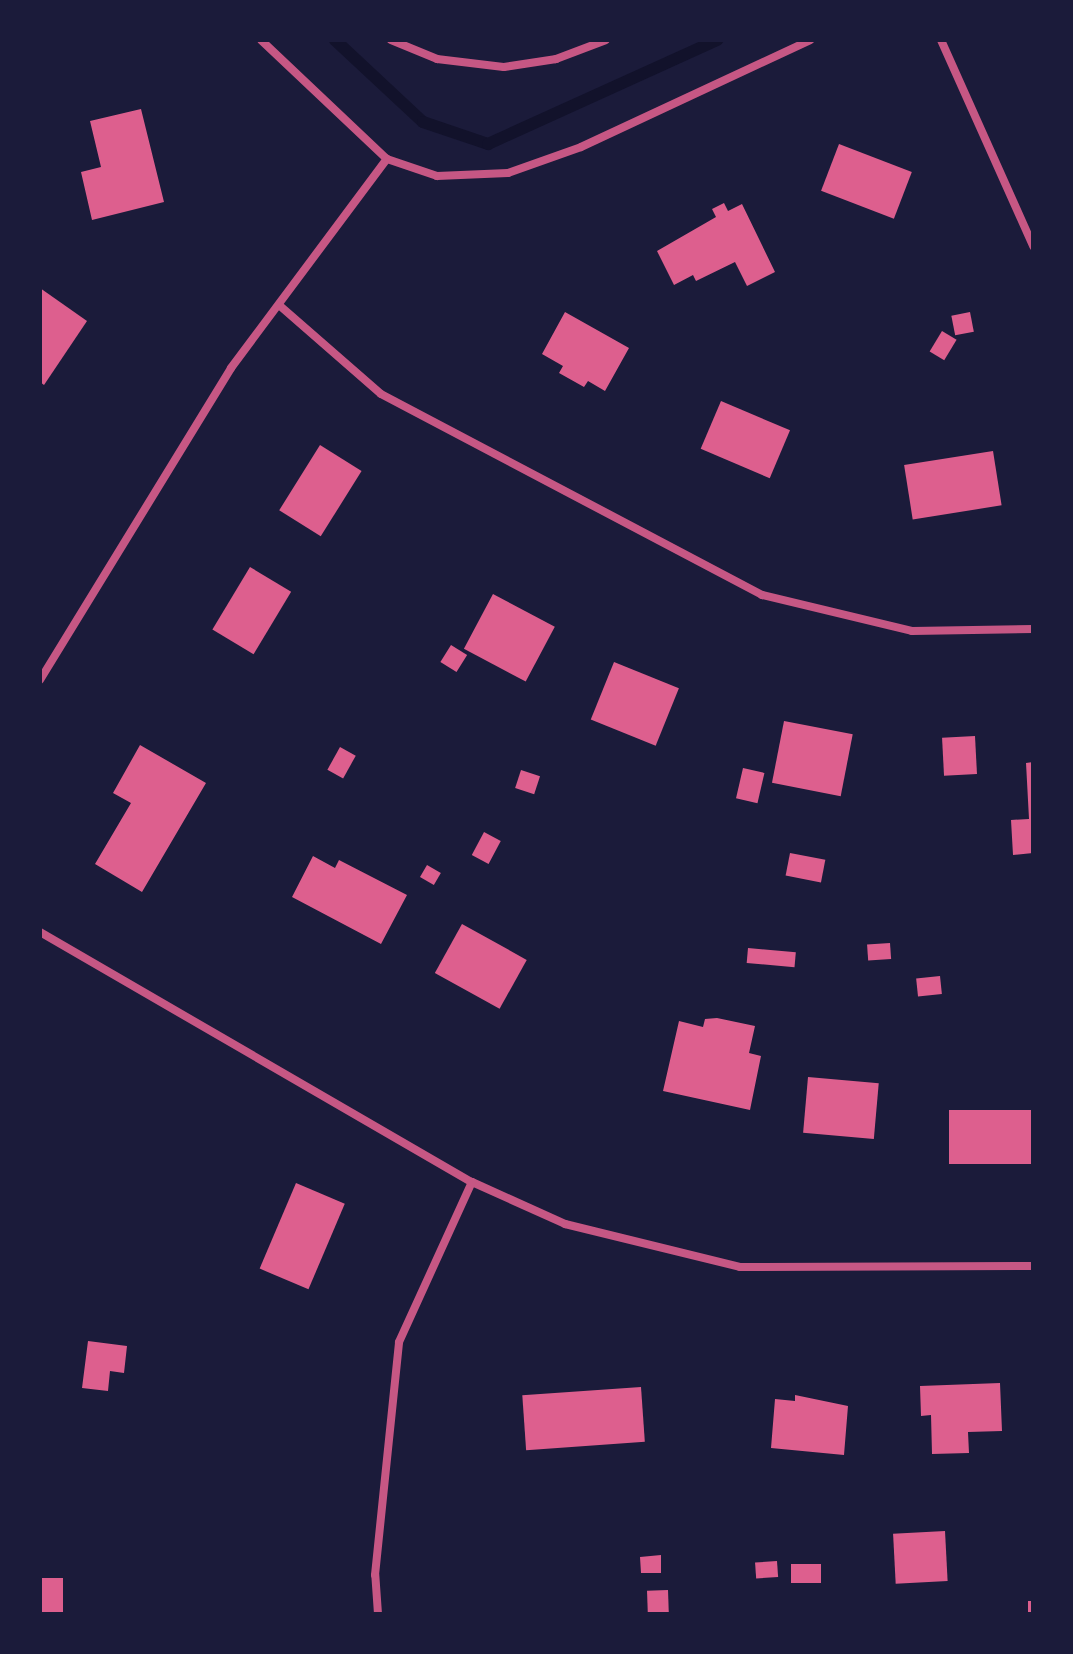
<!DOCTYPE html>
<html>
<head>
<meta charset="utf-8">
<style>
  body { margin:0 }
  #map { position:relative; width:1073px; height:1654px; overflow:hidden; background:#1b1b3a; font-family:Figtree,sans-serif }
  div>[style] { position:absolute }
  [style*='--x'] { left:calc(var(--x)*1px); top:calc(var(--y)*1px); width:calc(var(--w)*1px); rotate:calc(var(--a)*1deg) }
  .stream>* { height:12px; margin:-6px; padding:0 6px; transform-origin:6px; border-radius:6px; background:#12122b }
  .building>* { inset:0; background:#dd5f8e; transform-origin:0 0 }
  .minor>* { height:8px; margin:-4px; padding:0 4px; transform-origin:4px; border-radius:4px; background:#c65784 }
  span { translate:-50% -50%; white-space:nowrap; text-align:center; line-height:1.15; -webkit-text-stroke:6px #1b1b3a; paint-order:stroke }
  .frame { position:absolute; inset:0; border:42px solid #1b1b3a; pointer-events:none }
</style>
</head>
<body>
<div id="map">
  <div class="stream">
    <div style="--x:335;--y:40;--w:120;--a:43"></div>
    <div style="--x:423;--y:122;--w:69;--a:18.7"></div>
    <div style="--x:488;--y:144;--w:252;--a:-24.4"></div>
  </div>
  <div class="building">
    <div style="clip-path:polygon(141px 109px,164px 202px,92px 220px,81px 172px,101px 167px,90px 121px)"></div>
    <div style="left:839px;top:144px;width:78px;height:50px;rotate:21deg"></div>
    <div style="clip-path:polygon(724px 203px,728px 211px,742px 204px,775px 272px,747px 286px,735px 262px,696px 281px,693px 275px,674px 285px,657px 251px,716px 217px,712px 209px)"></div>
    <div style="clip-path:polygon(40px 288px,87px 321px,44px 385px,40px 382px)"></div>
    <div style="clip-path:polygon(565px 312px,629px 348px,605px 391px,588px 381px,584px 387px,559px 373px,563px 366px,542px 354px)"></div>
    <div style="left:970px;top:312px;width:20px;height:19px;rotate:79deg"></div>
    <div style="left:942px;top:331px;width:17px;height:24px;rotate:31deg"></div>
    <div style="left:721px;top:401px;width:75px;height:52px;rotate:23deg"></div>
    <div style="left:320px;top:445px;width:49px;height:77px;rotate:32deg"></div>
    <div style="left:993px;top:451px;width:55px;height:90px;rotate:81deg"></div>
    <div style="left:250px;top:567px;width:48px;height:73px;rotate:31deg"></div>
    <div style="left:493px;top:594px;width:70px;height:62px;rotate:28deg"></div>
    <div style="left:451px;top:645px;width:19px;height:20px;rotate:32deg"></div>
    <div style="left:614px;top:662px;width:70px;height:62px;rotate:22deg"></div>
    <div style="left:784px;top:721px;width:70px;height:63px;rotate:11deg"></div>
    <div style="left:975px;top:736px;width:38px;height:33px;rotate:87deg"></div>
    <div style="clip-path:polygon(140px 745px,206px 783px,142px 892px,95px 864px,131px 803px,113px 793px)"></div>
    <div style="left:340px;top:747px;width:18px;height:26px;rotate:29deg"></div>
    <div style="clip-path:polygon(1033px 762px,1033px 853px,1013px 855px,1011px 820px,1029px 819px,1026px 763px)"></div>
    <div style="left:743px;top:768px;width:22px;height:31px;rotate:13deg"></div>
    <div style="left:521px;top:770px;width:20px;height:19px;rotate:18deg"></div>
    <div style="left:484px;top:832px;width:19px;height:26px;rotate:28deg"></div>
    <div style="left:790px;top:853px;width:36px;height:23px;rotate:11deg"></div>
    <div style="clip-path:polygon(313px 856px,335px 868px,339px 860px,407px 895px,381px 944px,292px 897px)"></div>
    <div style="left:427px;top:865px;width:16px;height:14px;rotate:30deg"></div>
    <div style="left:462px;top:924px;width:74px;height:56px;rotate:29deg"></div>
    <div style="left:890px;top:943px;width:16px;height:23px;rotate:86deg"></div>
    <div style="left:748px;top:948px;width:48px;height:15px;rotate:5deg"></div>
    <div style="left:940px;top:976px;width:18px;height:24px;rotate:84deg"></div>
    <div style="clip-path:polygon(717px 1018px,755px 1026px,749px 1053px,761px 1056px,750px 1110px,663px 1091px,679px 1021px,703px 1027px,705px 1019px)"></div>
    <div style="left:808px;top:1077px;width:71px;height:56px;rotate:5deg"></div>
    <div style="left:1033px;top:1110px;width:54px;height:84px;rotate:90deg"></div>
    <div style="left:296px;top:1183px;width:53px;height:93px;rotate:23deg"></div>
    <div style="clip-path:polygon(88px 1341px,127px 1346px,124px 1373px,110px 1371px,108px 1391px,82px 1388px)"></div>
    <div style="clip-path:polygon(1000px 1383px,1002px 1431px,968px 1432px,969px 1453px,932px 1454px,931px 1415px,921px 1416px,920px 1386px)"></div>
    <div style="left:641px;top:1387px;width:55px;height:119px;rotate:86deg"></div>
    <div style="clip-path:polygon(795px 1395px,848px 1406px,844px 1455px,771px 1448px,775px 1399px,795px 1401px)"></div>
    <div style="left:945px;top:1531px;width:50px;height:52px;rotate:87deg"></div>
    <div style="clip-path:polygon(661px 1555px,661px 1573px,641px 1573px,640px 1557px)"></div>
    <div style="left:777px;top:1561px;width:16px;height:22px;rotate:86deg"></div>
    <div style="left:821px;top:1564px;width:19px;height:30px;rotate:90deg"></div>
    <div style="left:40px;top:1578px;width:23px;height:36px"></div>
    <div style="left:668px;top:1590px;width:24px;height:21px;rotate:88deg"></div>
    <div style="left:1028px;top:1601px;width:5px;height:13px"></div>
  </div>
  <div class="minor">
    <div style="--x:261;--y:40;--w:173;--a:43.4"></div>
    <div style="--x:387;--y:159;--w:53;--a:18.8"></div>
    <div style="--x:437;--y:176;--w:71;--a:-2.4"></div>
    <div style="--x:508;--y:173;--w:77;--a:-19.6"></div>
    <div style="--x:581;--y:147;--w:253;--a:-25"></div>
    <div style="--x:391;--y:40;--w:50;--a:22.4"></div>
    <div style="--x:437;--y:59;--w:67;--a:6.8"></div>
    <div style="--x:504;--y:67;--w:53;--a:-8.7"></div>
    <div style="--x:556;--y:59;--w:53;--a:-20.8"></div>
    <div style="--x:941;--y:40;--w:226;--a:65.9"></div>
    <div style="--x:279;--y:305;--w:135;--a:41.1"></div>
    <div style="--x:381;--y:394;--w:431;--a:27.8"></div>
    <div style="--x:762;--y:595;--w:154;--a:13.5"></div>
    <div style="--x:912;--y:631;--w:121;--a:-0.9"></div>
    <div style="--x:40;--y:680;--w:366;--a:-58.5"></div>
    <div style="--x:231;--y:368;--w:261;--a:-53.3"></div>
    <div style="--x:40;--y:932;--w:499;--a:30.1"></div>
    <div style="--x:472;--y:1182;--w:102;--a:24.3"></div>
    <div style="--x:565;--y:1224;--w:180;--a:13.8"></div>
    <div style="--x:740;--y:1267;--w:293;--a:-0.2"></div>
    <div style="--x:378;--y:1614;--w:39;--a:-94"></div>
    <div style="--x:375;--y:1575;--w:234;--a:-84.1"></div>
    <div style="--x:399;--y:1342;--w:176;--a:-65.5"></div>
  </div>
  <div class="frame"></div>
</div>
</body>
</html>
